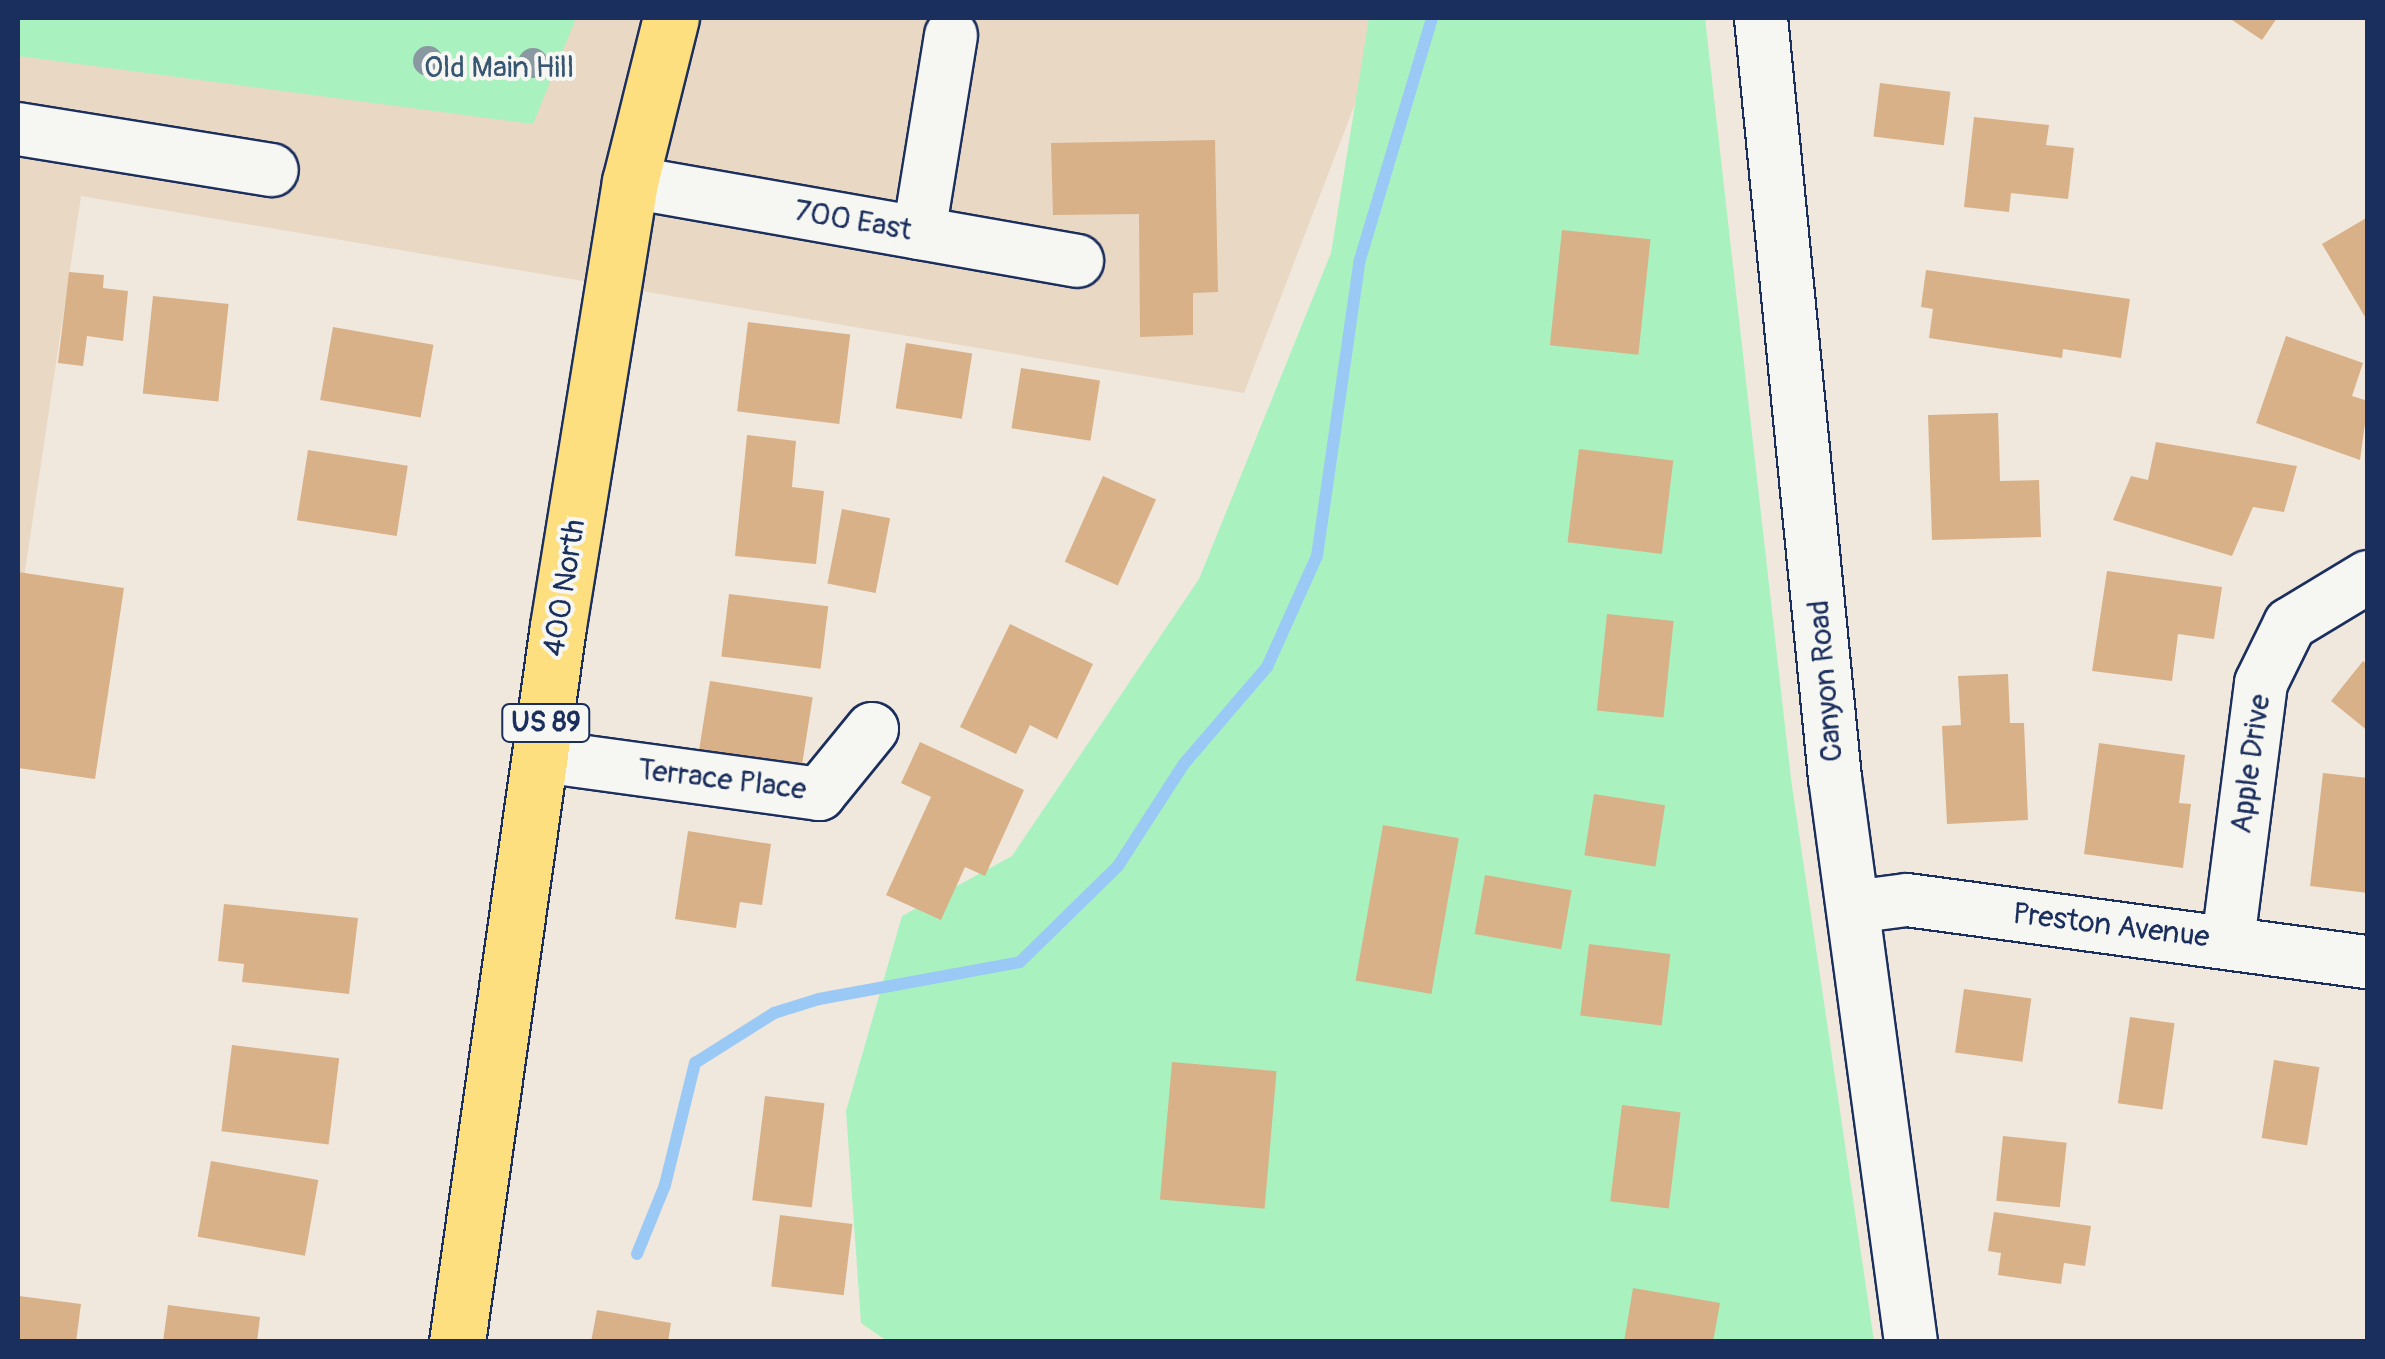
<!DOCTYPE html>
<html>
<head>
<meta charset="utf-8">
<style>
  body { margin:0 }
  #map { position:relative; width:2385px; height:1359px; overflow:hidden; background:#f0e8dd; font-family:Pangolin,sans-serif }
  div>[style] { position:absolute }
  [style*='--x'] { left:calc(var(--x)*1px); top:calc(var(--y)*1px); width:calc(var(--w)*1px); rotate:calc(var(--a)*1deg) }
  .built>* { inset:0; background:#e9d8c4 }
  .green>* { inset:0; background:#a9f2c0 }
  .stream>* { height:12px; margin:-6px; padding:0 6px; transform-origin:6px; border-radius:6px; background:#9bc9f6 }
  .building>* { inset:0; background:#d8b189; transform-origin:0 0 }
  .roads { filter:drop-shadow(2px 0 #1b2f5e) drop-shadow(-2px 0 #1b2f5e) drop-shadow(0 2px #1b2f5e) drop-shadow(0 -2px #1b2f5e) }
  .minor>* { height:52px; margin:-26px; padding:0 26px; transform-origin:26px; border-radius:26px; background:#f6f6f2 }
  .major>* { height:55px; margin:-27.5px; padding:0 27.5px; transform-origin:27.5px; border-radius:27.5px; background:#fedf80 }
  .trees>* { width:30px; height:30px; margin:-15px; border-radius:50%; background:#8a98a2 }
  span { translate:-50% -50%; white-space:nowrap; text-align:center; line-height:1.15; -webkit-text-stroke:8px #f6f6f2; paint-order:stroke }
  .shield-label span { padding:2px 8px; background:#f6f6f2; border:2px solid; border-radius:8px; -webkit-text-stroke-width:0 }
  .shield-label { font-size:28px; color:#1b2f5e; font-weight:700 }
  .park-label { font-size:30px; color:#375672 }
  .street-label { font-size:30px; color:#1b2f5e }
  .frame { position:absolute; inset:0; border:20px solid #1b2f5e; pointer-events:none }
</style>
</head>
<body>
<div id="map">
  <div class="built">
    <div style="clip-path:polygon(18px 18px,1388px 18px,1244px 393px,81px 196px,18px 618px)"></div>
  </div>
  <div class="green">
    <div style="clip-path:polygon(18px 18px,576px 18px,533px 124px,18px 56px)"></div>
    <div style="clip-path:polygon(1369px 18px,1705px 18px,1791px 779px,1874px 1341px,887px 1341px,861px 1323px,846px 1111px,902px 916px,1012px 856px,1199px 579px,1331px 253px)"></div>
  </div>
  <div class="stream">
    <div style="--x:637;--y:1254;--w:74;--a:-67.9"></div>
    <div style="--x:665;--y:1185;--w:126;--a:-76.2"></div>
    <div style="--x:695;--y:1063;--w:93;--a:-32.3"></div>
    <div style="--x:774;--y:1013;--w:47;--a:-17.3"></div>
    <div style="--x:819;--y:999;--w:204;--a:-10.4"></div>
    <div style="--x:1020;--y:962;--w:137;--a:-44.4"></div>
    <div style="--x:1118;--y:866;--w:120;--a:-57.2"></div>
    <div style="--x:1183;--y:765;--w:129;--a:-49.4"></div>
    <div style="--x:1267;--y:667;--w:122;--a:-65.8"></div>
    <div style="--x:1317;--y:556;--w:296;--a:-81.8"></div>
    <div style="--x:1359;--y:263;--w:256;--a:-73.4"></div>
  </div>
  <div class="building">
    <div style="clip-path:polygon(2229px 18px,2277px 18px,2262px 40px)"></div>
    <div style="left:1880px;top:83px;width:71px;height:54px;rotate:7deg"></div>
    <div style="clip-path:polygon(1974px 117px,2049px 125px,2046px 145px,2074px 148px,2068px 199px,2011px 193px,2009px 212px,1964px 207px)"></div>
    <div style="clip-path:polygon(1215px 140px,1218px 292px,1193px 293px,1193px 335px,1140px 337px,1139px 214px,1053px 215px,1051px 143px)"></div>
    <div style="clip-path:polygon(2368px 217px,2368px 322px,2322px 244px)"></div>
    <div style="left:1562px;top:230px;width:89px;height:116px;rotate:6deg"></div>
    <div style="clip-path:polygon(1926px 270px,2130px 299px,2121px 358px,2063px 349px,2062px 358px,1929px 338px,1933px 309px,1921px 307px)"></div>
    <div style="clip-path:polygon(69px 272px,104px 275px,103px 288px,128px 291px,123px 341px,87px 336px,83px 366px,58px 363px)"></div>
    <div style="left:153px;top:296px;width:76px;height:98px;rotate:6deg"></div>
    <div style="left:748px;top:322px;width:103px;height:90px;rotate:7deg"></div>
    <div style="left:333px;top:327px;width:102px;height:74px;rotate:10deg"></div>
    <div style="clip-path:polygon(2286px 336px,2363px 363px,2352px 396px,2368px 401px,2360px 460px,2256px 423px)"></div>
    <div style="left:906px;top:343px;width:67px;height:66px;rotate:9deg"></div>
    <div style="left:1021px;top:368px;width:80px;height:61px;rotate:9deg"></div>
    <div style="clip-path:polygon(1998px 413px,2000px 481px,2039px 480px,2041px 537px,1932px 540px,1928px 415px)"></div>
    <div style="clip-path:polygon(747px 435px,796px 441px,792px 487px,824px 491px,816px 564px,735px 556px)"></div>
    <div style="clip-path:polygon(2156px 442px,2297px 466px,2284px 512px,2253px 507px,2232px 556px,2113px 520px,2131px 476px,2148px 480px)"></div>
    <div style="left:1579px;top:449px;width:95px;height:94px;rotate:7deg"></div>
    <div style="left:308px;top:450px;width:101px;height:71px;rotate:9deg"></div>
    <div style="left:1103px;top:476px;width:58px;height:94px;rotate:24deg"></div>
    <div style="left:842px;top:509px;width:49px;height:76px;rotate:11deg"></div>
    <div style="clip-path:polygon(2107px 571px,2222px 587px,2214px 639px,2178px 634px,2172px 681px,2092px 671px)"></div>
    <div style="clip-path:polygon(18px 572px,124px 588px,95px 779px,18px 768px)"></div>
    <div style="left:729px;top:594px;width:100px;height:63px;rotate:7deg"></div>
    <div style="left:1607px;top:614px;width:67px;height:97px;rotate:6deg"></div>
    <div style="clip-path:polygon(1010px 624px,1093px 664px,1057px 739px,1030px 725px,1016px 754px,960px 727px)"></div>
    <div style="clip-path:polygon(2363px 661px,2368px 665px,2368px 731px,2331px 701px)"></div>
    <div style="clip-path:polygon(2008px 674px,2010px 723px,2024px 723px,2028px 820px,1947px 824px,1942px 726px,1961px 725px,1958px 676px)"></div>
    <div style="left:710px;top:681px;width:104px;height:70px;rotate:9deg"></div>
    <div style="clip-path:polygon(920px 742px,1024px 790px,985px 876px,965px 867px,941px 920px,886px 895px,931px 797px,901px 783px)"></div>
    <div style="clip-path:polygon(2099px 743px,2185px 755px,2179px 803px,2191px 804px,2183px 868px,2084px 854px)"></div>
    <div style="clip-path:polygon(2323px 773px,2368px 778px,2368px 893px,2310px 886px)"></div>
    <div style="left:1594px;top:794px;width:72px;height:62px;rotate:9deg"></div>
    <div style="left:1383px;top:825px;width:77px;height:158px;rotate:10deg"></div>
    <div style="clip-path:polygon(688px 831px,771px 844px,762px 905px,740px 902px,736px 928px,675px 919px)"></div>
    <div style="left:1485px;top:875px;width:88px;height:60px;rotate:10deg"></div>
    <div style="clip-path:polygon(224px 904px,358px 918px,349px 994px,242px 982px,244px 964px,218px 961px)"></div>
    <div style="left:1589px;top:944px;width:82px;height:72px;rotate:7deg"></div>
    <div style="left:1964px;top:989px;width:68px;height:64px;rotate:8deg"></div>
    <div style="left:2130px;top:1017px;width:45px;height:87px;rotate:8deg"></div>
    <div style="left:232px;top:1045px;width:108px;height:87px;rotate:7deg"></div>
    <div style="left:2274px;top:1060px;width:46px;height:79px;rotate:9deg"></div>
    <div style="left:1172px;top:1062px;width:105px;height:138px;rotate:5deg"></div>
    <div style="left:765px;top:1096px;width:60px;height:105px;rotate:7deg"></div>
    <div style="left:1622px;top:1105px;width:59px;height:97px;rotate:7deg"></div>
    <div style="left:2003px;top:1136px;width:64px;height:65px;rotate:6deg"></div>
    <div style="left:211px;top:1161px;width:109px;height:77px;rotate:10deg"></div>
    <div style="clip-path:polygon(1994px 1212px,2091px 1226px,2085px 1266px,2064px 1263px,2061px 1284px,1998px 1275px,2001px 1253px,1988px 1251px)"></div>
    <div style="left:780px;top:1215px;width:73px;height:72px;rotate:7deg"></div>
    <div style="clip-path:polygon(1633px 1288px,1720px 1303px,1713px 1342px,1624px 1342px)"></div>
    <div style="clip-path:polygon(19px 1296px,81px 1304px,76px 1342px,18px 1342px)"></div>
    <div style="clip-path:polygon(168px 1305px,260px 1317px,257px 1342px,163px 1342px)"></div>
    <div style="clip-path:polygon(597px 1310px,671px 1323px,668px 1342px,591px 1342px)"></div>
  </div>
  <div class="roads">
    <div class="minor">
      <div style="--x:1761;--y:18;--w:764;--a:84.44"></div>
      <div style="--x:1835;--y:778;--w:569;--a:82.33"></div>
      <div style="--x:18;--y:129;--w:257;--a:9.2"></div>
      <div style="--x:630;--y:182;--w:454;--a:10"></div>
      <div style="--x:919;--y:233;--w:200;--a:-80.8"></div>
      <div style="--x:542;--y:756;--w:280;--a:7.8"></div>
      <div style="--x:819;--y:794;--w:84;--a:-50.8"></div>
      <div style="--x:1853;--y:907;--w:54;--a:-7.4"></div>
      <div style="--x:1907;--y:900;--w:465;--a:7.7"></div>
      <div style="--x:2228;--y:941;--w:260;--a:-82.7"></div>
      <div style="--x:2261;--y:683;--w:66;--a:-63.8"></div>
      <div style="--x:2290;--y:624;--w:91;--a:-31.1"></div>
    </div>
    <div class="major">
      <div style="--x:457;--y:1342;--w:723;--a:-81.97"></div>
      <div style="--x:558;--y:626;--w:450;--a:-80.8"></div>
      <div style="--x:630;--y:182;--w:169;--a:-76"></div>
    </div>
  </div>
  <div class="trees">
    <div style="left:428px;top:61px"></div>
    <div style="left:533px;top:63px"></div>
  </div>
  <div class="shield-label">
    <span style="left:546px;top:723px">US 89</span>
  </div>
  <div class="park-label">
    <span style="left:499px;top:68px">Old Main Hill</span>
  </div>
  <div class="street-label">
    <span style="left:853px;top:221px;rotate:10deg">700 East</span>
    <span style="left:565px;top:588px;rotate:-81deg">400 North</span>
    <span style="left:1826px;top:681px;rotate:-95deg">Canyon Road</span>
    <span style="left:2251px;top:764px;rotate:-82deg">Apple Drive</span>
    <span style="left:722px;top:780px;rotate:7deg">Terrace Place</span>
    <span style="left:2111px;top:926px;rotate:7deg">Preston Avenue</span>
  </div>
  <div class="frame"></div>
</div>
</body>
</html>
